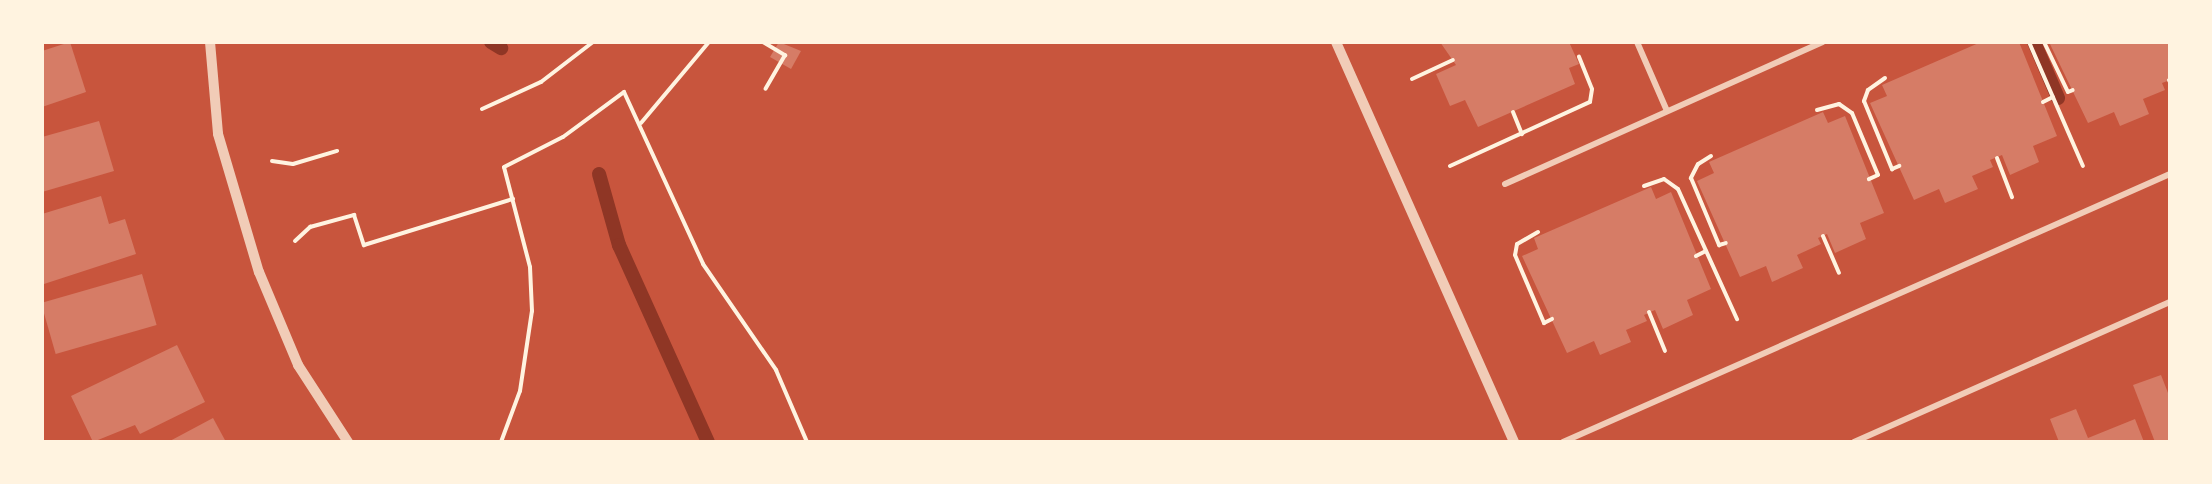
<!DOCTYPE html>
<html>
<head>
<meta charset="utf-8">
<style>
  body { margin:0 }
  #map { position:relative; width:2212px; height:484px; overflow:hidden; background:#c8553d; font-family:Ubuntu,sans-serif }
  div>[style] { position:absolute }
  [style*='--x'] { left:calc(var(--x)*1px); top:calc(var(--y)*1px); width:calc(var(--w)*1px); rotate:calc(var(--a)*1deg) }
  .stream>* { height:14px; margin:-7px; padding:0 7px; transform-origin:7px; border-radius:7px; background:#8f3625 }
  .building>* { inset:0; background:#d67c66; transform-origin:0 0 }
  .path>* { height:4px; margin:-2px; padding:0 2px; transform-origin:2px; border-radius:2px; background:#fff3e0 }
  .minor>* { height:6px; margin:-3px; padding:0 3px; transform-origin:3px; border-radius:3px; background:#f1ccb7 }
  .tertiary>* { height:10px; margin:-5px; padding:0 5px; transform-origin:5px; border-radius:5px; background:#f1ccb7 }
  span { translate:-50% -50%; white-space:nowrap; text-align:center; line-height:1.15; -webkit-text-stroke:4.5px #fff3e0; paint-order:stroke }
  .frame { position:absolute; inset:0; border:44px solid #fff3e0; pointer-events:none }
</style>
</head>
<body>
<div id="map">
  <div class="stream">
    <div style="--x:491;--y:42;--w:12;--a:31"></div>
    <div style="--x:2034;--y:42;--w:61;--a:66.8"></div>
    <div style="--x:599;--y:174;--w:74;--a:74.3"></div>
    <div style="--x:619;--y:245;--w:216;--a:65.7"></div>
  </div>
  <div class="building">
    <div style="clip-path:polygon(70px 42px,86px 92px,42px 107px,42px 51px)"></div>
    <div style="clip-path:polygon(779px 42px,801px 51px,791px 69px,770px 57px)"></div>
    <div style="clip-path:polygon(1440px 42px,1569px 42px,1579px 64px,1569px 68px,1575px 84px,1478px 127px,1465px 100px,1450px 106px,1436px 74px,1456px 65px)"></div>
    <div style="clip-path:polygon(1981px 42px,2019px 42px,2057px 136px,2033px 146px,2039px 162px,2010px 175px,2002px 155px,1990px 160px,1993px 167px,1972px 176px,1978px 189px,1945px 203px,1939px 189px,1914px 200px,1870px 103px,1887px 96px,1882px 85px)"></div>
    <div style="clip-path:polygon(2049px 42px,2170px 42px,2170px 80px,2162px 83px,2165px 90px,2143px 99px,2149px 114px,2120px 126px,2114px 112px,2088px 123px)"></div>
    <div style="clip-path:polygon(1823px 112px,1828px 123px,1845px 116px,1884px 213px,1860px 223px,1866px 239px,1835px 253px,1827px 234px,1818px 238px,1821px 244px,1797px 255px,1803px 268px,1772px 282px,1766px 266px,1740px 277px,1697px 181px,1714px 173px,1709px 162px)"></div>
    <div style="clip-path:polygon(99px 121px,114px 171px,42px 192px,42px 137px)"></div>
    <div style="clip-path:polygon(1651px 187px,1656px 199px,1671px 192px,1711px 289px,1687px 300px,1693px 315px,1663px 329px,1655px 310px,1644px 315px,1647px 321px,1626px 330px,1631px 342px,1600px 355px,1594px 341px,1567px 353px,1522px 256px,1538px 249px,1534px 238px)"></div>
    <div style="clip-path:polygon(101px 196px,109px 224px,125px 219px,136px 254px,44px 284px,42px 214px)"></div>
    <div style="left:142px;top:274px;width:53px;height:105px;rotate:74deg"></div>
    <div style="clip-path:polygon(177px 345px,205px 402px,140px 434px,135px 425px,93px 442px,71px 396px)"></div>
    <div style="clip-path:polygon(2161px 375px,2170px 398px,2170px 442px,2155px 442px,2133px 385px)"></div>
    <div style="clip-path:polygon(2076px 409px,2088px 438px,2135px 419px,2144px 442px,2059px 442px,2050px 419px)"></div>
    <div style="clip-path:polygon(213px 418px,226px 442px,168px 442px)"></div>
  </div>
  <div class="path">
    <div style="--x:763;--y:42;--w:26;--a:31"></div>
    <div style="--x:785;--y:55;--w:39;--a:120"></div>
    <div style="--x:2029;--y:42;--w:135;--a:66.5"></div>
    <div style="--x:2044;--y:42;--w:55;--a:64.4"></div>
    <div style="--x:2068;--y:92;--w:5;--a:-22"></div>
    <div style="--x:1885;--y:78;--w:21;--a:145"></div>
    <div style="--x:1868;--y:90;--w:12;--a:110"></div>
    <div style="--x:1864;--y:101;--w:74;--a:67.6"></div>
    <div style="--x:1892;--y:169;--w:8;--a:-23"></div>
    <div style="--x:1412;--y:79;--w:45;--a:-24.9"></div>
    <div style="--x:2169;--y:80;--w:2;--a:63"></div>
    <div style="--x:2043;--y:102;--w:11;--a:-27"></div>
    <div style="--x:482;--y:109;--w:65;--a:-24.6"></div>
    <div style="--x:541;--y:82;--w:66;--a:-37.6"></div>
    <div style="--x:1817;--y:110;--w:23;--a:-15"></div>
    <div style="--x:1839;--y:104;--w:16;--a:35"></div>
    <div style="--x:1852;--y:113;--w:67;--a:67.2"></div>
    <div style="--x:1878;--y:175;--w:10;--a:156"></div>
    <div style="--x:1513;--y:112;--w:24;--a:68"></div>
    <div style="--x:641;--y:123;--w:106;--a:-50"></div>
    <div style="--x:1711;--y:156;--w:15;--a:148"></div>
    <div style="--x:1698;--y:164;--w:16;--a:117"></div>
    <div style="--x:1691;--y:178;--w:73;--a:67.3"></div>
    <div style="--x:1719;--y:245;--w:7;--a:-16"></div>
    <div style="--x:1997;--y:158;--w:42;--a:69"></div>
    <div style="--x:272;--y:161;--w:21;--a:8"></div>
    <div style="--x:293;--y:164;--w:46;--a:-16.5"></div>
    <div style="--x:1450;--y:166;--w:154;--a:-24.6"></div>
    <div style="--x:1590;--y:102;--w:13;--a:-81"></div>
    <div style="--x:1592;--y:89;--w:35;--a:-112"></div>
    <div style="--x:1644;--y:186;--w:21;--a:-19"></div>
    <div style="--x:1664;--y:179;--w:17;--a:36"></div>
    <div style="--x:1678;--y:189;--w:143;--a:65.6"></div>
    <div style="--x:1538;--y:232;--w:24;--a:150"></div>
    <div style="--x:1517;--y:244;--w:11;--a:100"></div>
    <div style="--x:1515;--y:255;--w:74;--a:66.9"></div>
    <div style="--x:1544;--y:323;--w:9;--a:-27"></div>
    <div style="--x:1823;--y:236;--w:40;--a:66.6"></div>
    <div style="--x:295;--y:241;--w:21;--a:-43"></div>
    <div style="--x:310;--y:227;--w:46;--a:-15.3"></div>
    <div style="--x:354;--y:215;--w:32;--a:72"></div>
    <div style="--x:364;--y:245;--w:156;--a:-17.2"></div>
    <div style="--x:1696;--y:256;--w:11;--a:-27"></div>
    <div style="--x:1649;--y:312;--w:42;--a:67.7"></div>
    <div style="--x:501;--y:442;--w:54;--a:-69.6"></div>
    <div style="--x:520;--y:391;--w:81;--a:-81.5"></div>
    <div style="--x:532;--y:311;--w:44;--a:-92.6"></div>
    <div style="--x:530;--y:267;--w:103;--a:-104.6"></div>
    <div style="--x:504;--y:167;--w:66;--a:-27"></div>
    <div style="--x:563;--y:137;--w:76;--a:-36.4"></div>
    <div style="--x:624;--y:92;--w:189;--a:65.3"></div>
    <div style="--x:703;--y:264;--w:129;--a:55.4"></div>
    <div style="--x:776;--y:370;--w:78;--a:66.7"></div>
  </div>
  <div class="minor">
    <div style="--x:1637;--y:42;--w:75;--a:66.5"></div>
    <div style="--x:1505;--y:184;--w:348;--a:-24.1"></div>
    <div style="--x:1563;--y:442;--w:664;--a:-23.82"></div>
    <div style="--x:1854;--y:442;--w:346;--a:-23.9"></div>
  </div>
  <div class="tertiary">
    <div style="--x:210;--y:42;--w:92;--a:85"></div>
    <div style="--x:218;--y:134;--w:144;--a:73.5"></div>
    <div style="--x:259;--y:272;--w:101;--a:67.2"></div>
    <div style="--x:298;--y:365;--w:92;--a:57"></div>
    <div style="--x:1336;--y:42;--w:438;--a:66"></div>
  </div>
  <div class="frame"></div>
</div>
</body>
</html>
